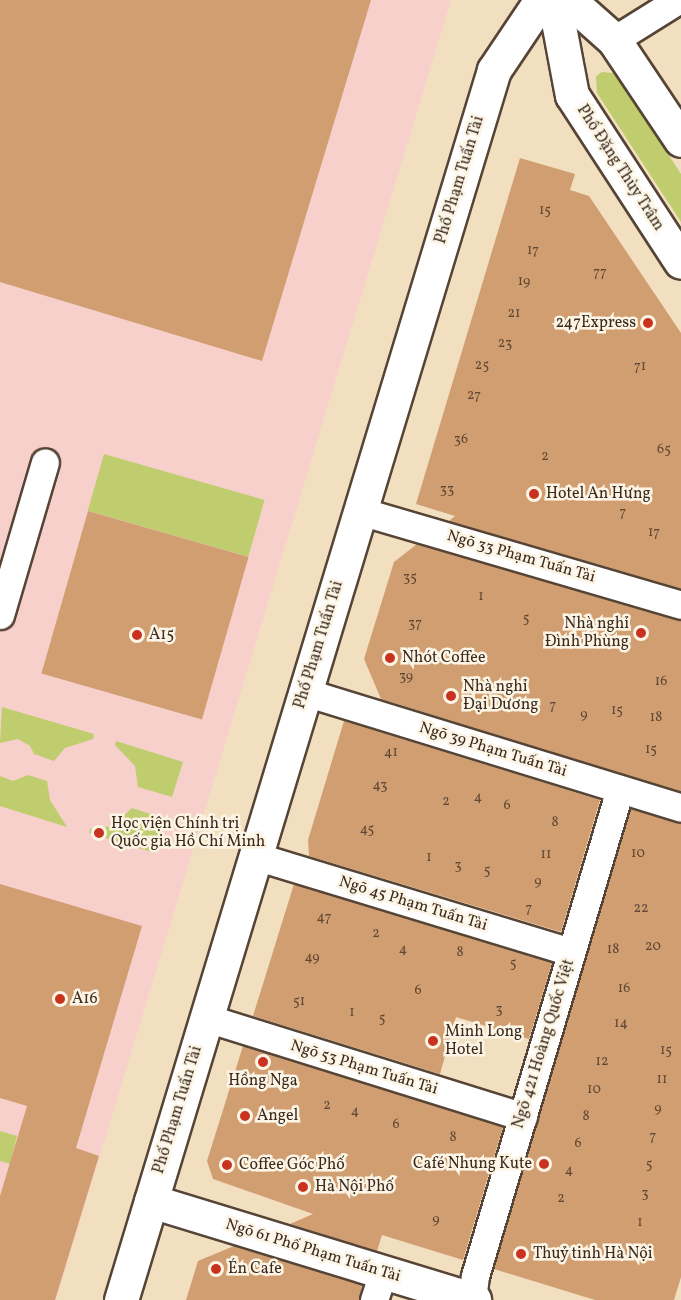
<!DOCTYPE html>
<html>
<head>
<meta charset="utf-8">
<style>
  body { margin:0 }
  #map { position:relative; width:681px; height:1300px; overflow:hidden; background:#f1dfbf; font-family:Vollkorn,serif }
  div>[style] { position:absolute }
  [style*='--x'] { left:calc(var(--x)*1px); top:calc(var(--y)*1px); width:calc(var(--w)*1px); rotate:calc(var(--a)*1deg) }
  .built>* { inset:0; background:#f7d0cc }
  .green>* { inset:0; background:#bfcd6f; transform-origin:0 0 }
  .building>* { inset:0; background:#d19e72; transform-origin:0 0 }
  .roads { filter:drop-shadow(2px 0 #564536) drop-shadow(-2px 0 #564536) drop-shadow(0 2px #564536) drop-shadow(0 -2px #564536) }
  .lane>* { height:27px; margin:-13.5px; padding:0 13.5px; transform-origin:13.5px; border-radius:13.5px; background:#fff }
  .street>* { height:33px; margin:-16.5px; padding:0 16.5px; transform-origin:16.5px; border-radius:16.5px; background:#fff }
  .dots>* { width:16px; height:16px; translate:-50% -50%; box-sizing:border-box; border:3px solid #fcf5e5; border-radius:50% }
  span { translate:-50% -50%; white-space:nowrap; text-align:center; line-height:1.15; -webkit-text-stroke:5px #fcf5e5; paint-order:stroke }
  .number-label { font-size:14px; color:#604733 }
  .number-label span { -webkit-text-stroke-width:0 }
  .street-label { font-size:16px; color:#3b2a1e }
  .poi-label { font-size:16px; color:#3b2a1e }
  .right { translate:-100% -50%; text-align:right }
  .left { translate:0 -50%; text-align:left }
</style>
</head>
<body>
<div id="map">
  <div class="built">
    <div style="clip-path:polygon(0 0,451px 0,56px 1300px,0 1300px)"></div>
  </div>
  <div class="green">
    <div style="clip-path:polygon(602px 72px,613px 73px,621px 81px,681px 174px,681px 222px,597px 93px,596px 76px)"></div>
    <div style="left:104px;top:454px;width:167px;height:59px;rotate:16deg"></div>
    <div style="clip-path:polygon(2px 707px,94px 734px,93px 739px,65px 748px,54px 761px,34px 754px,30px 746px,18px 739px,0 743px)"></div>
    <div style="clip-path:polygon(116px 741px,183px 762px,172px 797px,138px 787px,135px 766px,115px 745px)"></div>
    <div style="clip-path:polygon(28px 775px,47px 781px,50px 800px,67px 827px,0 806px,0 776px,13px 781px)"></div>
    <div style="clip-path:polygon(132px 808px,166px 819px,155px 853px,89px 833px,90px 829px,112px 826px)"></div>
    <div style="clip-path:polygon(0 1131px,17px 1136px,10px 1164px,0 1161px)"></div>
  </div>
  <div class="building">
    <div style="clip-path:polygon(0 0,371px 0,262px 361px,0 282px)"></div>
    <div style="clip-path:polygon(520px 158px,575px 174px,570px 190px,589px 196px,681px 333px,681px 589px,449px 521px,455px 516px,416px 504px)"></div>
    <div style="left:88px;top:511px;width:167px;height:169px;rotate:16deg"></div>
    <div style="clip-path:polygon(417px 544px,681px 620px,681px 792px,381px 699px,364px 659px,394px 562px)"></div>
    <div style="clip-path:polygon(344px 721px,600px 800px,561px 932px,309px 856px,308px 840px)"></div>
    <div style="clip-path:polygon(631px 809px,681px 823px,681px 1277px,674px 1300px,595px 1300px,494px 1269px)"></div>
    <div style="clip-path:polygon(0 884px,142px 926px,76px 1148px,99px 1156px,55px 1300px,0 1300px,0 1196px,27px 1106px,0 1098px)"></div>
    <div style="clip-path:polygon(294px 884px,552px 963px,529px 1039px,456px 1017px,440px 1074px,253px 1016px)"></div>
    <div style="clip-path:polygon(243px 1046px,503px 1127px,463px 1260px,382px 1235px,377px 1251px,290px 1224px,313px 1214px,213px 1179px,207px 1161px)"></div>
    <div style="clip-path:polygon(234px 1246px,362px 1285px,359px 1300px,186px 1300px,198px 1261px)"></div>
  </div>
  <div class="roads">
    <div class="lane">
      <div style="--x:614;--y:40;--w:75;--a:-32"></div>
      <div style="--x:360;--y:511;--w:334;--a:16.3"></div>
      <div style="--x:0;--y:615;--w:159;--a:-73.6"></div>
      <div style="--x:305;--y:692;--w:393;--a:17.1"></div>
      <div style="--x:255;--y:856;--w:330;--a:16.9"></div>
      <div style="--x:206;--y:1018;--w:332;--a:17.3"></div>
      <div style="--x:374;--y:1300;--w:29;--a:-72"></div>
      <div style="--x:472;--y:1300;--w:24;--a:-83"></div>
      <div style="--x:475;--y:1276;--w:508;--a:-73.42"></div>
    </div>
    <div class="street">
      <div style="--x:554;--y:0;--w:97;--a:79.3"></div>
      <div style="--x:572;--y:95;--w:199;--a:56.9"></div>
      <div style="--x:569;--y:0;--w:60;--a:41.6"></div>
      <div style="--x:614;--y:40;--w:120;--a:56.2"></div>
      <div style="--x:151;--y:1201;--w:338;--a:17"></div>
      <div style="--x:121;--y:1300;--w:1285;--a:-73.13"></div>
      <div style="--x:494;--y:70;--w:84;--a:-56.1"></div>
    </div>
  </div>
  <div class="dots">
    <div style="left:648px;top:323px;background:#c8321e"></div>
    <div style="left:534px;top:494px;background:#c8321e"></div>
    <div style="left:641px;top:633px;background:#c8321e"></div>
    <div style="left:137px;top:635px;background:#c8321e"></div>
    <div style="left:390px;top:658px;background:#c8321e"></div>
    <div style="left:451px;top:696px;background:#c8321e"></div>
    <div style="left:99px;top:833px;background:#c8321e"></div>
    <div style="left:60px;top:999px;background:#c8321e"></div>
    <div style="left:433px;top:1041px;background:#c8321e"></div>
    <div style="left:263px;top:1062px;background:#c8321e"></div>
    <div style="left:245px;top:1116px;background:#c8321e"></div>
    <div style="left:544px;top:1164px;background:#c8321e"></div>
    <div style="left:227px;top:1165px;background:#c8321e"></div>
    <div style="left:303px;top:1187px;background:#c8321e"></div>
    <div style="left:521px;top:1254px;background:#c8321e"></div>
    <div style="left:216px;top:1269px;background:#c8321e"></div>
  </div>
  <div class="number-label">
    <span style="left:545px;top:211px">15</span>
    <span style="left:533px;top:251px">17</span>
    <span style="left:600px;top:273px">77</span>
    <span style="left:524px;top:282px">19</span>
    <span style="left:514px;top:314px">21</span>
    <span style="left:505px;top:344px">23</span>
    <span style="left:482px;top:366px">25</span>
    <span style="left:640px;top:367px">71</span>
    <span style="left:474px;top:396px">27</span>
    <span style="left:461px;top:440px">36</span>
    <span style="left:664px;top:450px">65</span>
    <span style="left:545px;top:457px">2</span>
    <span style="left:447px;top:490px">33</span>
    <span style="left:623px;top:513px">7</span>
    <span style="left:654px;top:533px">17</span>
    <span style="left:410px;top:578px">35</span>
    <span style="left:481px;top:597px">1</span>
    <span style="left:526px;top:619px">5</span>
    <span style="left:415px;top:624px">37</span>
    <span style="left:406px;top:677px">39</span>
    <span style="left:661px;top:682px">16</span>
    <span style="left:553px;top:706px">7</span>
    <span style="left:617px;top:711px">15</span>
    <span style="left:584px;top:715px">9</span>
    <span style="left:656px;top:718px">18</span>
    <span style="left:651px;top:750px">15</span>
    <span style="left:391px;top:753px">41</span>
    <span style="left:380px;top:786px">43</span>
    <span style="left:478px;top:798px">4</span>
    <span style="left:446px;top:802px">2</span>
    <span style="left:507px;top:806px">6</span>
    <span style="left:555px;top:823px">8</span>
    <span style="left:367px;top:830px">45</span>
    <span style="left:638px;top:854px">10</span>
    <span style="left:546px;top:855px">11</span>
    <span style="left:429px;top:858px">1</span>
    <span style="left:458px;top:866px">3</span>
    <span style="left:487px;top:871px">5</span>
    <span style="left:538px;top:882px">9</span>
    <span style="left:529px;top:909px">7</span>
    <span style="left:641px;top:909px">22</span>
    <span style="left:324px;top:918px">47</span>
    <span style="left:376px;top:934px">2</span>
    <span style="left:653px;top:947px">20</span>
    <span style="left:403px;top:950px">4</span>
    <span style="left:613px;top:950px">18</span>
    <span style="left:460px;top:953px">8</span>
    <span style="left:312px;top:958px">49</span>
    <span style="left:513px;top:964px">5</span>
    <span style="left:624px;top:989px">16</span>
    <span style="left:418px;top:991px">6</span>
    <span style="left:299px;top:1002px">51</span>
    <span style="left:499px;top:1010px">3</span>
    <span style="left:352px;top:1013px">1</span>
    <span style="left:382px;top:1019px">5</span>
    <span style="left:621px;top:1024px">14</span>
    <span style="left:666px;top:1051px">15</span>
    <span style="left:602px;top:1062px">12</span>
    <span style="left:662px;top:1080px">11</span>
    <span style="left:594px;top:1090px">10</span>
    <span style="left:327px;top:1106px">2</span>
    <span style="left:658px;top:1109px">9</span>
    <span style="left:355px;top:1112px">4</span>
    <span style="left:586px;top:1117px">8</span>
    <span style="left:396px;top:1125px">6</span>
    <span style="left:653px;top:1137px">7</span>
    <span style="left:453px;top:1138px">8</span>
    <span style="left:578px;top:1144px">6</span>
    <span style="left:649px;top:1165px">5</span>
    <span style="left:569px;top:1171px">4</span>
    <span style="left:645px;top:1194px">3</span>
    <span style="left:561px;top:1199px">2</span>
    <span style="left:436px;top:1220px">9</span>
    <span style="left:640px;top:1223px">1</span>
  </div>
  <div class="street-label">
    <span style="left:620px;top:168px;rotate:57deg">Phố Đặng Thùy Trâm</span>
    <span style="left:460px;top:180px;rotate:-73deg">Phố Phạm Tuấn Tài</span>
    <span style="left:521px;top:557px;rotate:16deg">Ngõ 33 Phạm Tuấn Tài</span>
    <span style="left:319px;top:645px;rotate:-73deg">Phố Phạm Tuấn Tài</span>
    <span style="left:493px;top:750px;rotate:17deg">Ngõ 39 Phạm Tuấn Tài</span>
    <span style="left:413px;top:904px;rotate:17deg">Ngõ 45 Phạm Tuấn Tài</span>
    <span style="left:544px;top:1044px;rotate:-73deg">Ngõ 421 Hoàng Quốc Việt</span>
    <span style="left:364px;top:1068px;rotate:17deg">Ngõ 53 Phạm Tuấn Tài</span>
    <span style="left:178px;top:1110px;rotate:-73deg">Phố Phạm Tuấn Tài</span>
    <span style="left:313px;top:1251px;rotate:17deg">Ngõ 61 Phố Phạm Tuấn Tài</span>
  </div>
  <div class="poi-label">
    <span class="right" style="left:636px;top:323px">247Express</span>
    <span class="left" style="left:546px;top:494px">Hotel An Hưng</span>
    <span class="right" style="left:629px;top:633px">Nhà nghỉ<br>Đình Phùng</span>
    <span class="left" style="left:149px;top:635px">A15</span>
    <span class="left" style="left:402px;top:658px">Nhót Coffee</span>
    <span class="left" style="left:463px;top:696px">Nhà nghỉ<br>Đại Dương</span>
    <span class="left" style="left:111px;top:833px">Học viện Chính trị<br>Quốc gia Hồ Chí Minh</span>
    <span class="left" style="left:72px;top:999px">A16</span>
    <span class="left" style="left:445px;top:1041px">Minh Long<br>Hotel</span>
    <span style="left:263px;top:1081px">Hồng Nga</span>
    <span class="left" style="left:257px;top:1116px">Angel</span>
    <span class="right" style="left:532px;top:1164px">Café Nhung Kute</span>
    <span class="left" style="left:239px;top:1165px">Coffee Góc Phố</span>
    <span class="left" style="left:315px;top:1187px">Hà Nội Phố</span>
    <span class="left" style="left:533px;top:1254px">Thuỷ tinh Hà Nội</span>
    <span class="left" style="left:228px;top:1269px">Én Cafe</span>
  </div>
</div>
</body>
</html>
